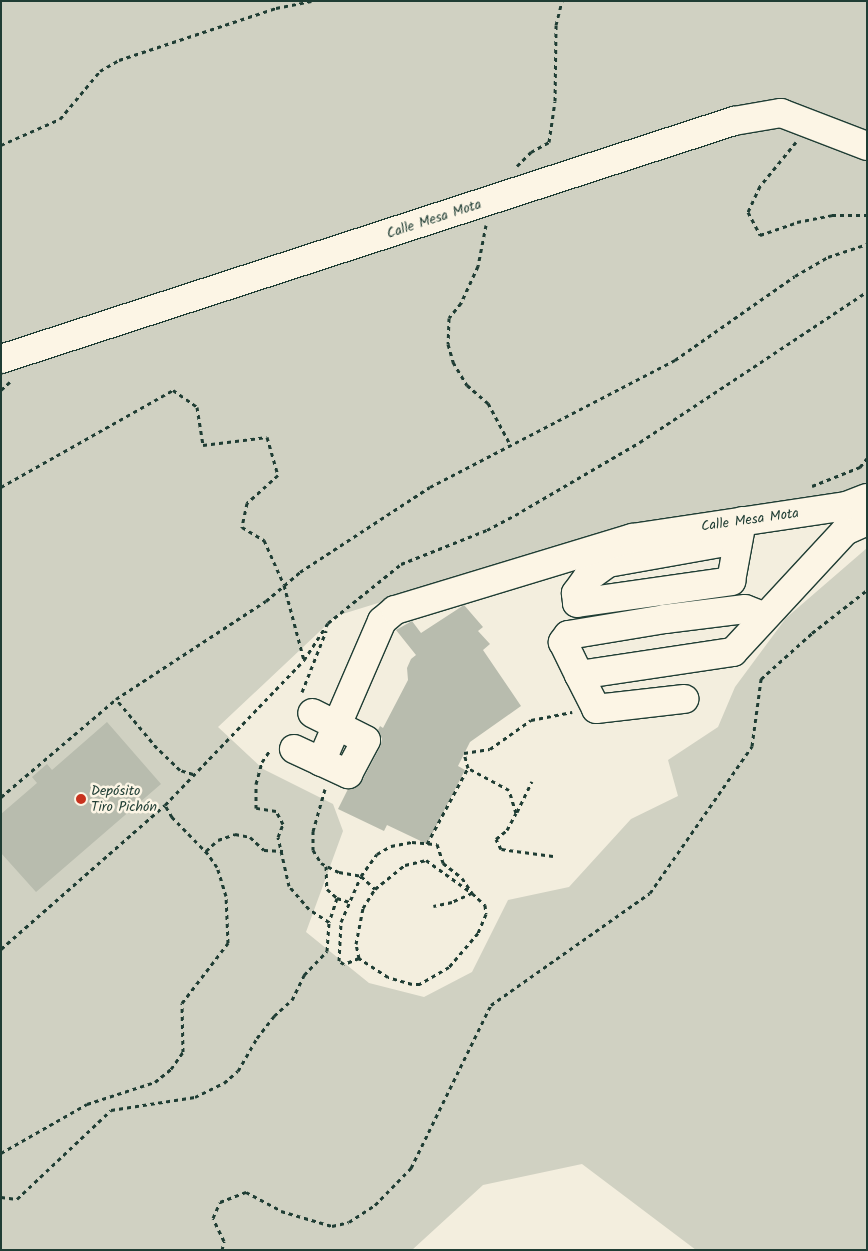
<!DOCTYPE html>
<html>
<head>
<meta charset="utf-8">
<style>
  body { margin:0 }
  #map { position:relative; width:868px; height:1251px; overflow:hidden; background:#f3eede; font-family:Kalam,sans-serif }
  div>[style] { position:absolute }
  [style*='--x'] { left:calc(var(--x)*1px); top:calc(var(--y)*1px); width:calc(var(--w)*1px); rotate:calc(var(--a)*1deg) }
  .green>* { inset:0; background:#d0d1c2 }
  .building>* { inset:0; background:#b8bcae }
  .path>* { height:3px; margin-top:-1.5px; transform-origin:0; background:repeating-linear-gradient(90deg,#1f3d34 0 4px,transparent 0 8px) }
  .roads { filter:drop-shadow(1px 0 #1f3d34) drop-shadow(-1px 0 #1f3d34) drop-shadow(0 1px #1f3d34) drop-shadow(0 -1px #1f3d34) }
  .minor>* { height:28px; margin:-14px; padding:0 14px; transform-origin:14px; border-radius:14px; background:#fcf5e5 }
  .dots>* { width:14px; height:14px; translate:-50% -50%; box-sizing:border-box; border:2px solid #fcf5e5; border-radius:50% }
  span { translate:-50% -50%; white-space:nowrap; text-align:center; line-height:1.15; -webkit-text-stroke:5px #fcf5e5; paint-order:stroke }
  .street-label { font-size:14px; color:#1f3d34 }
  .poi-label { font-size:14px; color:#1f3d34 }
  .left { translate:0 -50%; text-align:left }
  .frame { position:absolute; inset:0; border:2px solid #1f3d34; pointer-events:none }
</style>
</head>
<body>
<div id="map">
  <div class="green">
    <div style="clip-path:polygon(1px 1px,867px 1px,867px 491px,618px 529px,336px 616px,218px 727px,263px 769px,333px 804px,343px 831px,306px 932px,369px 983px,424px 997px,472px 972px,508px 900px,569px 887px,631px 819px,678px 796px,668px 760px,718px 727px,735px 687px,786px 618px,867px 548px,867px 1250px,696px 1250px,582px 1164px,483px 1185px,412px 1250px,1px 1250px)"></div>
  </div>
  <div class="building">
    <div style="clip-path:polygon(464px 605px,483px 627px,478px 631px,490px 644px,483px 650px,521px 706px,470px 742px,458px 766px,465px 770px,427px 844px,387px 825px,384px 831px,338px 809px,348px 789px,362px 781px,380px 747px,382px 739px,378px 730px,380px 726px,383px 728px,408px 680px,407px 668px,411px 659px,416px 655px,396px 630px,412px 621px,421px 633px)"></div>
    <div style="clip-path:polygon(107px 722px,161px 784px,36px 892px,1px 853px,1px 814px,37px 783px,32px 777px,47px 764px,52px 770px)"></div>
  </div>
  <div class="path">
    <div style="--x:796;--y:142;--w:57;--a:129.3"></div>
    <div style="--x:760;--y:186;--w:29;--a:115"></div>
    <div style="--x:748;--y:212;--w:26;--a:62"></div>
    <div style="--x:760;--y:235;--w:39;--a:-19"></div>
    <div style="--x:797;--y:222;--w:36;--a:-11"></div>
    <div style="--x:832;--y:215;--w:35;--a:0"></div>
    <div style="--x:1;--y:145;--w:64;--a:-23.8"></div>
    <div style="--x:60;--y:119;--w:62;--a:-50.2"></div>
    <div style="--x:100;--y:71;--w:22;--a:-30"></div>
    <div style="--x:119;--y:60;--w:165;--a:-18.3"></div>
    <div style="--x:276;--y:8;--w:36;--a:-11"></div>
    <div style="--x:517;--y:166;--w:20;--a:-45"></div>
    <div style="--x:531;--y:152;--w:21;--a:-29"></div>
    <div style="--x:549;--y:142;--w:41;--a:-81.7"></div>
    <div style="--x:555;--y:101;--w:76;--a:-89.2"></div>
    <div style="--x:556;--y:25;--w:25;--a:-76"></div>
    <div style="--x:486;--y:225;--w:42;--a:101"></div>
    <div style="--x:478;--y:266;--w:41;--a:114.7"></div>
    <div style="--x:461;--y:303;--w:19;--a:129"></div>
    <div style="--x:449;--y:318;--w:26;--a:92"></div>
    <div style="--x:448;--y:344;--w:19;--a:74"></div>
    <div style="--x:453;--y:362;--w:27;--a:59"></div>
    <div style="--x:467;--y:385;--w:28;--a:41"></div>
    <div style="--x:488;--y:403;--w:47;--a:61.8"></div>
    <div style="--x:1;--y:390;--w:12;--a:-42"></div>
    <div style="--x:812;--y:486;--w:52;--a:-21.6"></div>
    <div style="--x:860;--y:467;--w:11;--a:-52"></div>
    <div style="--x:1;--y:487;--w:197;--a:-29.4"></div>
    <div style="--x:173;--y:390;--w:29;--a:35"></div>
    <div style="--x:197;--y:407;--w:38;--a:81"></div>
    <div style="--x:203;--y:445;--w:64;--a:-7.1"></div>
    <div style="--x:267;--y:437;--w:40;--a:74"></div>
    <div style="--x:278;--y:475;--w:42;--a:137.9"></div>
    <div style="--x:247;--y:503;--w:25;--a:102"></div>
    <div style="--x:242;--y:527;--w:26;--a:31"></div>
    <div style="--x:264;--y:540;--w:49;--a:66"></div>
    <div style="--x:284;--y:585;--w:78;--a:75.1"></div>
    <div style="--x:302;--y:692;--w:66;--a:-68.5"></div>
    <div style="--x:193;--y:774;--w:14;--a:-163"></div>
    <div style="--x:180;--y:770;--w:32;--a:-136"></div>
    <div style="--x:157;--y:748;--w:64;--a:-129.9"></div>
    <div style="--x:116;--y:699;--w:179;--a:-33.2"></div>
    <div style="--x:266;--y:601;--w:45;--a:-40.5"></div>
    <div style="--x:300;--y:572;--w:155;--a:-33.2"></div>
    <div style="--x:430;--y:487;--w:276;--a:-27.4"></div>
    <div style="--x:675;--y:360;--w:146;--a:-35"></div>
    <div style="--x:795;--y:276;--w:38;--a:-30"></div>
    <div style="--x:828;--y:257;--w:41;--a:-18.4"></div>
    <div style="--x:325;--y:789;--w:44;--a:105.9"></div>
    <div style="--x:313;--y:831;--w:19;--a:90"></div>
    <div style="--x:313;--y:850;--w:15;--a:58"></div>
    <div style="--x:321;--y:863;--w:20;--a:27"></div>
    <div style="--x:339;--y:872;--w:22;--a:10"></div>
    <div style="--x:361;--y:876;--w:19;--a:43"></div>
    <div style="--x:1;--y:797;--w:151;--a:-40.4"></div>
    <div style="--x:517;--y:812;--w:34;--a:-64"></div>
    <div style="--x:427;--y:844;--w:86;--a:-61.7"></div>
    <div style="--x:206;--y:851;--w:16;--a:-43"></div>
    <div style="--x:218;--y:840;--w:18;--a:-19"></div>
    <div style="--x:235;--y:834;--w:15;--a:11"></div>
    <div style="--x:250;--y:837;--w:19;--a:43"></div>
    <div style="--x:264;--y:850;--w:19;--a:3"></div>
    <div style="--x:553;--y:856;--w:52;--a:-172.3"></div>
    <div style="--x:501;--y:849;--w:11;--a:-117"></div>
    <div style="--x:496;--y:839;--w:14;--a:-39"></div>
    <div style="--x:507;--y:830;--w:19;--a:-62"></div>
    <div style="--x:516;--y:813;--w:24;--a:-107"></div>
    <div style="--x:509;--y:790;--w:47;--a:-151.8"></div>
    <div style="--x:468;--y:768;--w:16;--a:-105"></div>
    <div style="--x:464;--y:753;--w:26;--a:-9"></div>
    <div style="--x:490;--y:749;--w:50;--a:-35.3"></div>
    <div style="--x:531;--y:720;--w:42;--a:-11"></div>
    <div style="--x:426;--y:860;--w:57;--a:35.7"></div>
    <div style="--x:472;--y:893;--w:18;--a:43"></div>
    <div style="--x:485;--y:905;--w:9;--a:84"></div>
    <div style="--x:486;--y:914;--w:21;--a:113"></div>
    <div style="--x:478;--y:933;--w:45;--a:130.5"></div>
    <div style="--x:449;--y:967;--w:34;--a:150"></div>
    <div style="--x:420;--y:984;--w:8;--a:180"></div>
    <div style="--x:412;--y:984;--w:25;--a:-164"></div>
    <div style="--x:388;--y:977;--w:35;--a:-147"></div>
    <div style="--x:359;--y:958;--w:14;--a:-102"></div>
    <div style="--x:356;--y:944;--w:37;--a:-79"></div>
    <div style="--x:363;--y:908;--w:22;--a:-58"></div>
    <div style="--x:375;--y:889;--w:38;--a:-39"></div>
    <div style="--x:405;--y:865;--w:22;--a:-13"></div>
    <div style="--x:326;--y:866;--w:23;--a:88"></div>
    <div style="--x:327;--y:889;--w:13;--a:42"></div>
    <div style="--x:337;--y:898;--w:25;--a:108"></div>
    <div style="--x:337;--y:898;--w:13;--a:18"></div>
    <div style="--x:1;--y:949;--w:218;--a:-41.3"></div>
    <div style="--x:165;--y:805;--w:201;--a:-46.2"></div>
    <div style="--x:304;--y:660;--w:44;--a:-57"></div>
    <div style="--x:328;--y:623;--w:94;--a:-38.9"></div>
    <div style="--x:401;--y:564;--w:92;--a:-21.6"></div>
    <div style="--x:487;--y:530;--w:40;--a:-28"></div>
    <div style="--x:522;--y:511;--w:137;--a:-30.3"></div>
    <div style="--x:640;--y:442;--w:272;--a:-33.5"></div>
    <div style="--x:359;--y:958;--w:16;--a:158"></div>
    <div style="--x:344;--y:964;--w:6;--a:-149"></div>
    <div style="--x:339;--y:961;--w:39;--a:-87"></div>
    <div style="--x:341;--y:922;--w:50;--a:-66.5"></div>
    <div style="--x:361;--y:876;--w:27;--a:-54"></div>
    <div style="--x:377;--y:854;--w:16;--a:-30"></div>
    <div style="--x:391;--y:846;--w:21;--a:-11"></div>
    <div style="--x:412;--y:842;--w:25;--a:5"></div>
    <div style="--x:437;--y:844;--w:20;--a:72"></div>
    <div style="--x:443;--y:863;--w:24;--a:38"></div>
    <div style="--x:462;--y:878;--w:18;--a:56"></div>
    <div style="--x:472;--y:893;--w:22;--a:156"></div>
    <div style="--x:452;--y:902;--w:19;--a:168"></div>
    <div style="--x:1;--y:1153;--w:99;--a:-29.7"></div>
    <div style="--x:87;--y:1104;--w:71;--a:-17.9"></div>
    <div style="--x:155;--y:1082;--w:21;--a:-39"></div>
    <div style="--x:171;--y:1069;--w:21;--a:-55"></div>
    <div style="--x:183;--y:1052;--w:49;--a:-91.2"></div>
    <div style="--x:182;--y:1003;--w:76;--a:-52.5"></div>
    <div style="--x:228;--y:943;--w:47;--a:-92.4"></div>
    <div style="--x:226;--y:896;--w:30;--a:-107"></div>
    <div style="--x:217;--y:867;--w:16;--a:-125"></div>
    <div style="--x:208;--y:854;--w:52;--a:-134.2"></div>
    <div style="--x:172;--y:817;--w:14;--a:-120"></div>
    <div style="--x:1;--y:1197;--w:16;--a:7"></div>
    <div style="--x:17;--y:1199;--w:129;--a:-43.4"></div>
    <div style="--x:111;--y:1110;--w:85;--a:-8.8"></div>
    <div style="--x:195;--y:1097;--w:32;--a:-26"></div>
    <div style="--x:224;--y:1083;--w:18;--a:-41"></div>
    <div style="--x:238;--y:1071;--w:38;--a:-60"></div>
    <div style="--x:257;--y:1038;--w:28;--a:-52"></div>
    <div style="--x:274;--y:1016;--w:24;--a:-42"></div>
    <div style="--x:292;--y:1000;--w:28;--a:-64"></div>
    <div style="--x:304;--y:975;--w:33;--a:-46"></div>
    <div style="--x:327;--y:951;--w:29;--a:-86"></div>
    <div style="--x:329;--y:922;--w:24;--a:-147"></div>
    <div style="--x:309;--y:909;--w:30;--a:-131"></div>
    <div style="--x:289;--y:886;--w:50;--a:-102.7"></div>
    <div style="--x:278;--y:837;--w:14;--a:-69"></div>
    <div style="--x:283;--y:824;--w:15;--a:-118"></div>
    <div style="--x:276;--y:811;--w:20;--a:-171"></div>
    <div style="--x:256;--y:808;--w:24;--a:-90"></div>
    <div style="--x:256;--y:784;--w:23;--a:-75"></div>
    <div style="--x:262;--y:762;--w:14;--a:-56"></div>
    <div style="--x:222;--y:1250;--w:9;--a:-77"></div>
    <div style="--x:224;--y:1241;--w:25;--a:-116"></div>
    <div style="--x:213;--y:1218;--w:17;--a:-66"></div>
    <div style="--x:220;--y:1202;--w:28;--a:-21"></div>
    <div style="--x:246;--y:1192;--w:40;--a:28"></div>
    <div style="--x:281;--y:1211;--w:53;--a:16.4"></div>
    <div style="--x:332;--y:1226;--w:17;--a:-13"></div>
    <div style="--x:349;--y:1222;--w:31;--a:-33"></div>
    <div style="--x:375;--y:1205;--w:52;--a:-45.8"></div>
    <div style="--x:411;--y:1168;--w:182;--a:-63.9"></div>
    <div style="--x:491;--y:1005;--w:194;--a:-35.2"></div>
    <div style="--x:650;--y:893;--w:179;--a:-55.2"></div>
    <div style="--x:752;--y:746;--w:68;--a:-82.3"></div>
    <div style="--x:761;--y:679;--w:69;--a:-42"></div>
    <div style="--x:812;--y:633;--w:70;--a:-38"></div>
  </div>
  <div class="roads">
    <div class="minor">
      <div style="--x:1;--y:359;--w:771;--a:-17.99"></div>
      <div style="--x:734;--y:121;--w:48;--a:-9.7"></div>
      <div style="--x:781;--y:113;--w:92;--a:21"></div>
      <div style="--x:720;--y:543;--w:114;--a:169.9"></div>
      <div style="--x:608;--y:563;--w:26;--a:144"></div>
      <div style="--x:587;--y:578;--w:19;--a:126"></div>
      <div style="--x:576;--y:593;--w:10;--a:84"></div>
      <div style="--x:577;--y:603;--w:156;--a:-8.1"></div>
      <div style="--x:731;--y:581;--w:61;--a:-79.6"></div>
      <div style="--x:763;--y:616;--w:19;--a:-159"></div>
      <div style="--x:745;--y:609;--w:81;--a:172.9"></div>
      <div style="--x:665;--y:619;--w:98;--a:170.6"></div>
      <div style="--x:568;--y:635;--w:9;--a:126"></div>
      <div style="--x:563;--y:642;--w:37;--a:64"></div>
      <div style="--x:579;--y:675;--w:156;--a:-8.5"></div>
      <div style="--x:733;--y:652;--w:165;--a:-47.2"></div>
      <div style="--x:845;--y:531;--w:24;--a:-24"></div>
      <div style="--x:579;--y:675;--w:38;--a:63"></div>
      <div style="--x:596;--y:709;--w:89;--a:-6.5"></div>
      <div style="--x:294;--y:749;--w:60;--a:24.8"></div>
      <div style="--x:348;--y:774;--w:38;--a:-62"></div>
      <div style="--x:366;--y:740;--w:60;--a:-153.4"></div>
      <div style="--x:321;--y:762;--w:154;--a:-66.6"></div>
      <div style="--x:382;--y:621;--w:17;--a:-40"></div>
      <div style="--x:395;--y:610;--w:248;--a:-16.9"></div>
      <div style="--x:632;--y:538;--w:216;--a:-8.5"></div>
      <div style="--x:846;--y:506;--w:22;--a:-21"></div>
    </div>
  </div>
  <div class="dots">
    <div style="left:81px;top:799px;background:#c8321e"></div>
  </div>
  <div class="street-label">
    <span style="left:434px;top:219px;rotate:-18deg">Calle Mesa Mota</span>
    <span style="left:750px;top:520px;rotate:-8deg">Calle Mesa Mota</span>
  </div>
  <div class="poi-label">
    <span class="left" style="left:91px;top:799px">Depósito<br>Tiro Pichón</span>
  </div>
  <div class="frame"></div>
</div>
</body>
</html>
